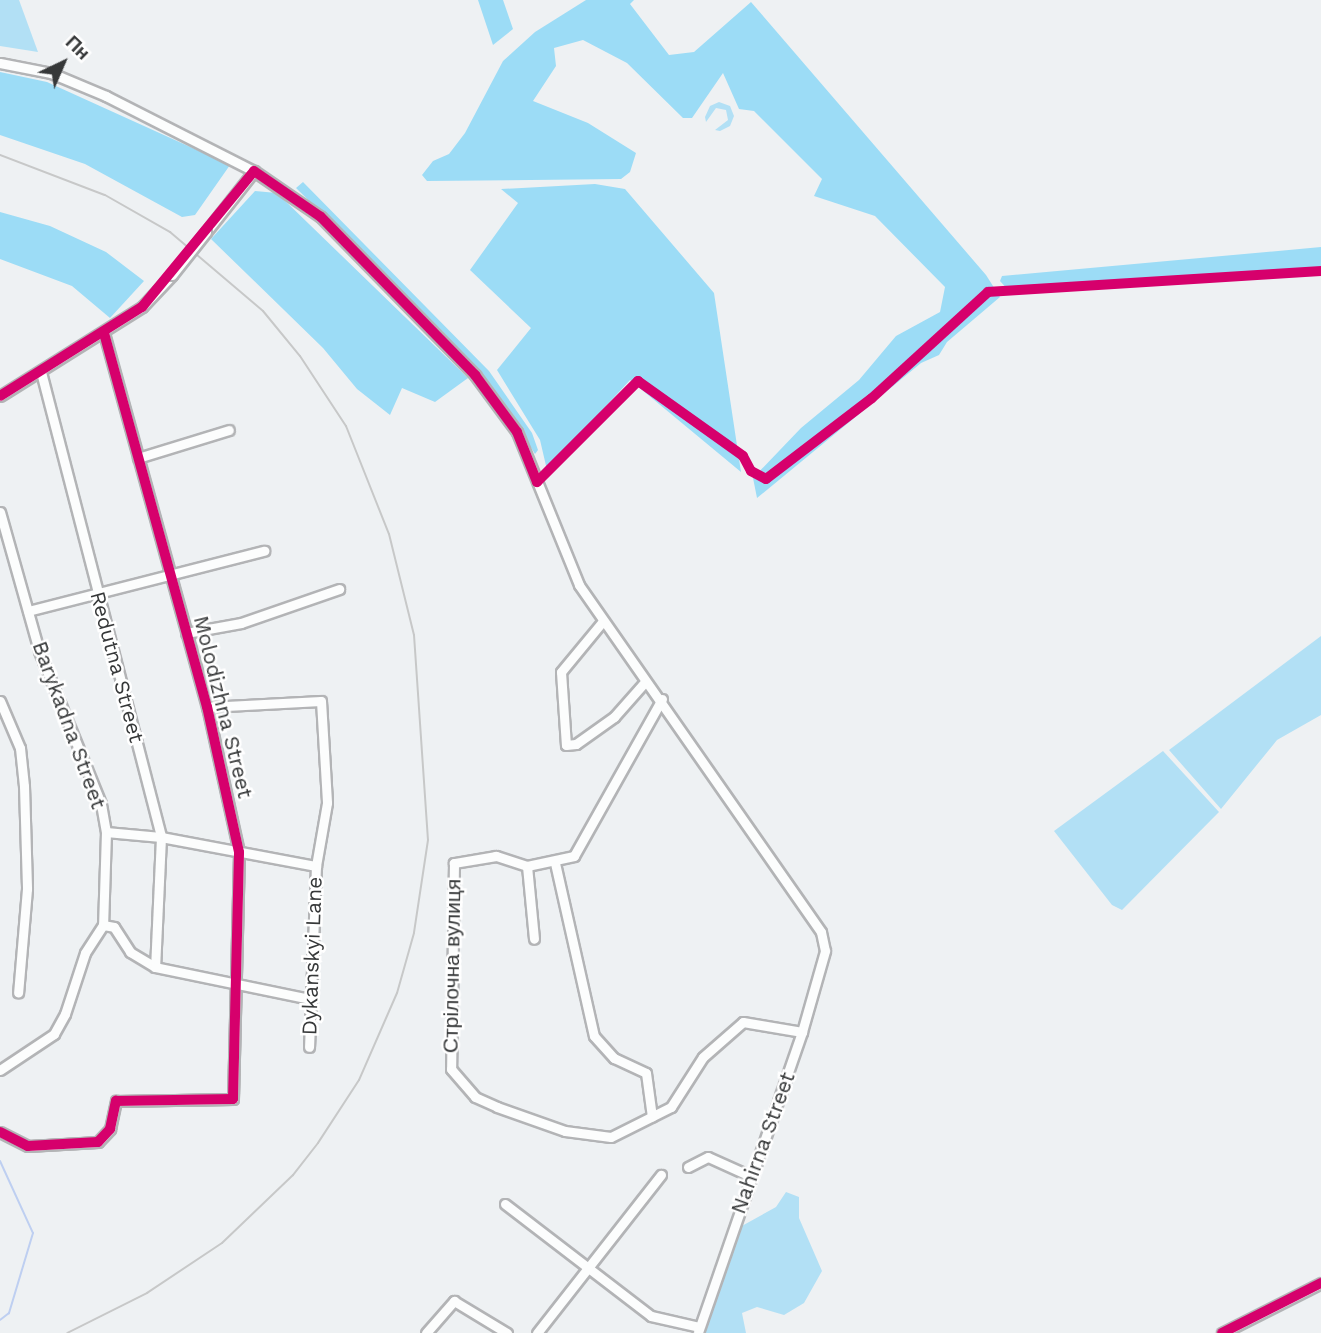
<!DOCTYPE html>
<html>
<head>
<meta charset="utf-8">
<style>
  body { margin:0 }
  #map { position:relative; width:1321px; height:1333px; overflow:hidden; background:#eef1f3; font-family:"Work Sans",sans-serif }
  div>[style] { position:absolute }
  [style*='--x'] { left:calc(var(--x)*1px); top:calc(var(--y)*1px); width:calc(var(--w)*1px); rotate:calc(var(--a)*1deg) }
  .green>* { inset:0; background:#b2e0f5 }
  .forest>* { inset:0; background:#9cdcf6 }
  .stream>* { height:2px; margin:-1px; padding:0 1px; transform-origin:1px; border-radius:1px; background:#becff1 }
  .roads { filter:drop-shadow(2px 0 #b3b4b6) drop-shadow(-2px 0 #b3b4b6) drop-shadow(0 2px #b3b4b6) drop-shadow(0 -2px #b3b4b6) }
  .minor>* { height:9px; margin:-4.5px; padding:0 4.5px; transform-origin:4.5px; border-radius:4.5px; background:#fcfdfd }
  .rail>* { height:2px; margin:-1px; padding:0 1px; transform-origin:1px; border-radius:1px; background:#c7c8c8 }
  .bridges { filter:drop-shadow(2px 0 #b3b4b6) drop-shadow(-2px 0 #b3b4b6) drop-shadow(0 2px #b3b4b6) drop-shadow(0 -2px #b3b4b6) }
  .minor-bridge>* { height:9px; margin:-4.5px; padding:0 4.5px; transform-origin:4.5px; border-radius:4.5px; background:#fcfdfd }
  .cycleway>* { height:10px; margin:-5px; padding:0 5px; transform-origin:5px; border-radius:5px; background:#d6006c }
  span { translate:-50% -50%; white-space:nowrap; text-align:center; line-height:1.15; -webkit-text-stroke:5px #fff; paint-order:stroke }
  .street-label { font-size:21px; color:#363839 }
  .north { position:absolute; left:28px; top:28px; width:70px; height:70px; -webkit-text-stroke:5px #fff; paint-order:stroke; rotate:44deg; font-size:19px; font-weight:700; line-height:28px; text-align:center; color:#363839 }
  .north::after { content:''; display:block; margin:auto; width:24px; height:32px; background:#363839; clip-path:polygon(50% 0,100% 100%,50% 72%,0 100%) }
</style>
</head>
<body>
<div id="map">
  <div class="green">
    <div style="clip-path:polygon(0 0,19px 0,38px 52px,0 46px)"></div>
    <div style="clip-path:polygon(719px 102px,730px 106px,734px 116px,730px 126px,720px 131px,715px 130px,728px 120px,726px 110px,716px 108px,706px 122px,705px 117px,710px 106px)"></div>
    <div style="clip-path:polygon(1321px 636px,1321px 715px,1277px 740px,1221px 809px,1169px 750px)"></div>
    <div style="clip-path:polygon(1163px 751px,1219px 812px,1122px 910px,1112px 905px,1054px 831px)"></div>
    <div style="clip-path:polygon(786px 1192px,799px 1197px,799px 1218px,822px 1271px,804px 1303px,784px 1315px,757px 1307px,742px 1313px,746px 1333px,704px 1333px,740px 1227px,776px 1207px)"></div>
  </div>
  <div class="forest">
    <div style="clip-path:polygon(478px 0,503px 0,513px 29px,493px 45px)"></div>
    <div style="clip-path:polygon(586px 0,634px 0,630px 4px,669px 55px,694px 52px,751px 2px,986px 275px,1000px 297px,947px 342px,939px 355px,921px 363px,757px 498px,753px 478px,801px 428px,859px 380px,896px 336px,940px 312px,945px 287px,875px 216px,814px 196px,822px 179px,754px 111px,739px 109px,723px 73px,692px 118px,683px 118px,627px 63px,583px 40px,554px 48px,556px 66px,533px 101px,588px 123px,636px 153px,630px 172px,621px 179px,427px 181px,422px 175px,433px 161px,449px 154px,465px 133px,503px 61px,535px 32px)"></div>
    <div style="clip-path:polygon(0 72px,47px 82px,230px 165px,195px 215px,182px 217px,85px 164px,0 135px)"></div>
    <div style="clip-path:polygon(303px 182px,489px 371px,532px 433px,538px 450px,535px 454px,500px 398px,445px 334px,296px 188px)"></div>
    <div style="clip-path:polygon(595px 184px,625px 189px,714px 293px,741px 472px,630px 380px,547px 470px,540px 440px,497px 370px,531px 328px,470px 270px,518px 203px,501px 189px)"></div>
    <div style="clip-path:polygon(255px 191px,277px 193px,468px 378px,435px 402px,402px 388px,390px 415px,357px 389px,323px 348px,211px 239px)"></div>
    <div style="clip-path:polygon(0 212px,50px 226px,106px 252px,144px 281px,110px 318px,72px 286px,0 259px)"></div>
    <div style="clip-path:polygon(1321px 247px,1321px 268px,1017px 292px,1009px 291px,1000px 281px,1002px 276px)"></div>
  </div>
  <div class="stream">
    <div style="--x:0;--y:1161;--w:79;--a:65.4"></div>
    <div style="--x:33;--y:1233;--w:84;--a:106.7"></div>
    <div style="--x:9;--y:1313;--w:11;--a:142"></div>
  </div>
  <div class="roads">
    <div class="minor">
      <div style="--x:0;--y:63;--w:52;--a:11.1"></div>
      <div style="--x:51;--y:73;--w:60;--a:22.7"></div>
      <div style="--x:106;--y:96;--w:166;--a:26.9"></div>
      <div style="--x:254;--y:171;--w:81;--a:34.5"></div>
      <div style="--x:321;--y:217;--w:221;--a:45.7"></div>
      <div style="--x:475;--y:375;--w:71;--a:53.6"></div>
      <div style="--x:517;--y:432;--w:165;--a:67.9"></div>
      <div style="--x:579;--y:585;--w:423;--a:55.1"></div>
      <div style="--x:821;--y:932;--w:19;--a:78"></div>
      <div style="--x:825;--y:951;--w:84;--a:105.9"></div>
      <div style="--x:802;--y:1032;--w:318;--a:109.1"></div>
      <div style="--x:206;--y:232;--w:78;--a:-51.8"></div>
      <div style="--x:41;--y:372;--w:480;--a:75.5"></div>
      <div style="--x:161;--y:837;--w:130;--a:92.6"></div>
      <div style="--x:0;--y:396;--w:168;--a:-32.1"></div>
      <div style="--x:142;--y:307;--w:44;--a:-46.8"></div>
      <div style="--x:138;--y:458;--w:95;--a:-17.1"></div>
      <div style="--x:0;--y:512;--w:144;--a:74.3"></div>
      <div style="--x:39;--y:651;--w:165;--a:67.9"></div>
      <div style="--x:101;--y:804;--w:28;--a:80"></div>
      <div style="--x:106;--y:832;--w:93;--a:91.8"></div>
      <div style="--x:103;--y:925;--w:33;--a:123"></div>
      <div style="--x:85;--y:953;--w:64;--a:108.2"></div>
      <div style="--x:65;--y:1014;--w:23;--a:119"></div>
      <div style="--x:54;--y:1034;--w:65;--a:146.3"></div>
      <div style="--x:28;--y:611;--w:244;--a:-14.3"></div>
      <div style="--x:603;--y:621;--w:66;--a:129.5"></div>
      <div style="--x:561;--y:672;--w:73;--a:86.1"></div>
      <div style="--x:566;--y:745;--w:10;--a:-6"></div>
      <div style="--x:576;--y:744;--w:47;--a:-35.4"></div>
      <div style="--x:614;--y:717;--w:47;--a:-48.5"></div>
      <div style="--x:186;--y:633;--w:56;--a:-10.3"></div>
      <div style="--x:241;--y:623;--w:104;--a:-19.1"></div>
      <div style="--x:662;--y:699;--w:180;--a:119.3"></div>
      <div style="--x:574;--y:856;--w:48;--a:168"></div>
      <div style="--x:527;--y:866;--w:33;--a:-162"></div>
      <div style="--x:496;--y:856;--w:43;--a:170.5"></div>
      <div style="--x:454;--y:863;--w:206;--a:90.8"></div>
      <div style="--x:451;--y:1069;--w:37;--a:49"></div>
      <div style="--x:475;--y:1097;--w:24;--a:24"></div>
      <div style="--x:497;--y:1107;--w:72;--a:19.4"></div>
      <div style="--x:565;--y:1131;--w:46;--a:7.4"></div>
      <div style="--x:611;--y:1137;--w:67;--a:-26.6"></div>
      <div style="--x:671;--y:1107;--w:59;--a:-57.4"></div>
      <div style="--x:703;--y:1057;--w:53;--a:-41.2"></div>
      <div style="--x:743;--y:1022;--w:60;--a:9.6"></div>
      <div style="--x:0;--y:701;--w:51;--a:66.9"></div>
      <div style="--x:20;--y:748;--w:38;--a:84"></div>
      <div style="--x:24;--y:786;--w:103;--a:88.3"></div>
      <div style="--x:27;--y:889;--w:104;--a:94.9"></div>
      <div style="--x:207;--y:707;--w:114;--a:-3"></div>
      <div style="--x:321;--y:701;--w:102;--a:86.6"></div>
      <div style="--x:327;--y:803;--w:64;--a:99.9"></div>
      <div style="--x:316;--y:866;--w:181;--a:92.2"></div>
      <div style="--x:106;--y:832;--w:55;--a:5.2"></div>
      <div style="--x:161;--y:837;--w:158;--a:10.6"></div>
      <div style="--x:555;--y:863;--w:177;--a:77.3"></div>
      <div style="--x:594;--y:1036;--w:30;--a:48"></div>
      <div style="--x:614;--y:1058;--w:35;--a:25"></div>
      <div style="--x:646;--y:1073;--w:44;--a:82.2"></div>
      <div style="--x:527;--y:866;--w:73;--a:84.5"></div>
      <div style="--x:103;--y:925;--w:11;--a:10"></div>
      <div style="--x:114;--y:927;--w:30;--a:57"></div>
      <div style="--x:130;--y:952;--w:29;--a:31"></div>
      <div style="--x:155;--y:967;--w:158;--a:11.7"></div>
      <div style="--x:0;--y:1132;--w:31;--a:27"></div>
      <div style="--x:28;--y:1146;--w:70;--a:-3.3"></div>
      <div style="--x:98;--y:1142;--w:18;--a:-47"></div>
      <div style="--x:110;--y:1129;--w:29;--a:-78"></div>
      <div style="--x:116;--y:1101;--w:117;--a:-1"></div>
      <div style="--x:233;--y:1099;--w:247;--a:-88.6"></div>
      <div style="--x:239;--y:852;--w:148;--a:-102.4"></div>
      <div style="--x:207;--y:707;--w:388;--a:-105.4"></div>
      <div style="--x:688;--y:1167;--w:22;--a:-27"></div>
      <div style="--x:708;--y:1157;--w:46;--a:24.3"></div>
      <div style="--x:505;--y:1204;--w:184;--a:37.5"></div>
      <div style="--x:651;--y:1316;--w:49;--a:12.9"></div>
      <div style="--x:426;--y:1333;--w:43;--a:-48.8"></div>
      <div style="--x:454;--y:1301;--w:62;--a:31.1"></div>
      <div style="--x:537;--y:1333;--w:201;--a:-51.9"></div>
      <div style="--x:1222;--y:1333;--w:111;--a:-26.8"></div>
    </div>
  </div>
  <div class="rail">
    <div style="--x:0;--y:155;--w:112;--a:20.9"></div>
    <div style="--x:105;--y:195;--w:75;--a:29.6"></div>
    <div style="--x:170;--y:232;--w:122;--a:40.3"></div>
    <div style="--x:263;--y:311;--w:58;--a:50.6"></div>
    <div style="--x:300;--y:356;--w:84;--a:56.7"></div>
    <div style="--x:346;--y:426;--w:116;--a:68.3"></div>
    <div style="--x:389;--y:534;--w:104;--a:76.1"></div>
    <div style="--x:414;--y:635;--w:205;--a:86.1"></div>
    <div style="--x:428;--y:840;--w:94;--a:98.6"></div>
    <div style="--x:414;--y:933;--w:62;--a:105.8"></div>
    <div style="--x:397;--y:993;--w:95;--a:113.6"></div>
    <div style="--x:359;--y:1080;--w:75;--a:123.1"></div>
    <div style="--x:318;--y:1143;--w:41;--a:128"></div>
    <div style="--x:293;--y:1175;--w:98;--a:136.2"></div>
    <div style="--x:222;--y:1243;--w:90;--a:146.3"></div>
    <div style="--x:147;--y:1293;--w:89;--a:153.4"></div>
  </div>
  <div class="bridges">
    <div class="minor-bridge">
      <div style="--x:172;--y:275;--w:55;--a:-51.7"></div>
    </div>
  </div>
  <div class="cycleway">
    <div style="--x:0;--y:396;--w:168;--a:-32.1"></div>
    <div style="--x:142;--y:307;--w:176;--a:-50.5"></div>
    <div style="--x:254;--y:171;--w:81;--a:34.5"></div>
    <div style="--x:321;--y:217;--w:221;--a:45.7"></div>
    <div style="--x:475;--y:375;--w:71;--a:53.6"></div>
    <div style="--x:517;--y:432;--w:54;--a:68.2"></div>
    <div style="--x:537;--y:482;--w:143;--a:-45"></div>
    <div style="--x:638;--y:381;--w:129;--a:35.5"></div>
    <div style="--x:743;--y:456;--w:17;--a:62"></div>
    <div style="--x:751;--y:471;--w:17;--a:28"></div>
    <div style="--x:766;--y:479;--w:133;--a:-37.4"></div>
    <div style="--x:872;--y:398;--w:157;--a:-42.4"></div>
    <div style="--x:988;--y:292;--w:334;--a:-3.6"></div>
    <div style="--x:0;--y:1132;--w:31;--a:27"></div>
    <div style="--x:28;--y:1146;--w:70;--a:-3.3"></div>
    <div style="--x:98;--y:1142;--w:18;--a:-47"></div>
    <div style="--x:110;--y:1129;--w:29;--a:-78"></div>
    <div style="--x:116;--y:1101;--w:117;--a:-1"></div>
    <div style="--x:233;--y:1099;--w:247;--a:-88.6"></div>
    <div style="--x:239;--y:852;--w:148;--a:-102.4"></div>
    <div style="--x:207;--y:707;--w:388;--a:-105.4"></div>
    <div style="--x:1222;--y:1333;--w:111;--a:-26.8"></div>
  </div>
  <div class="street-label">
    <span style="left:117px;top:667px;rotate:75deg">Redutna Street</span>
    <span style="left:223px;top:707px;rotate:76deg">Molodizhna Street</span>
    <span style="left:69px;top:725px;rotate:70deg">Barykadna Street</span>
    <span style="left:312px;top:956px;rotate:-88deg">Dykanskyi Lane</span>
    <span style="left:452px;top:966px;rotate:-89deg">Стрілочна вулиця</span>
    <span style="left:763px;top:1143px;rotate:-70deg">Nahirna Street</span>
  </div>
  <div class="north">Пн</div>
</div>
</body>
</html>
